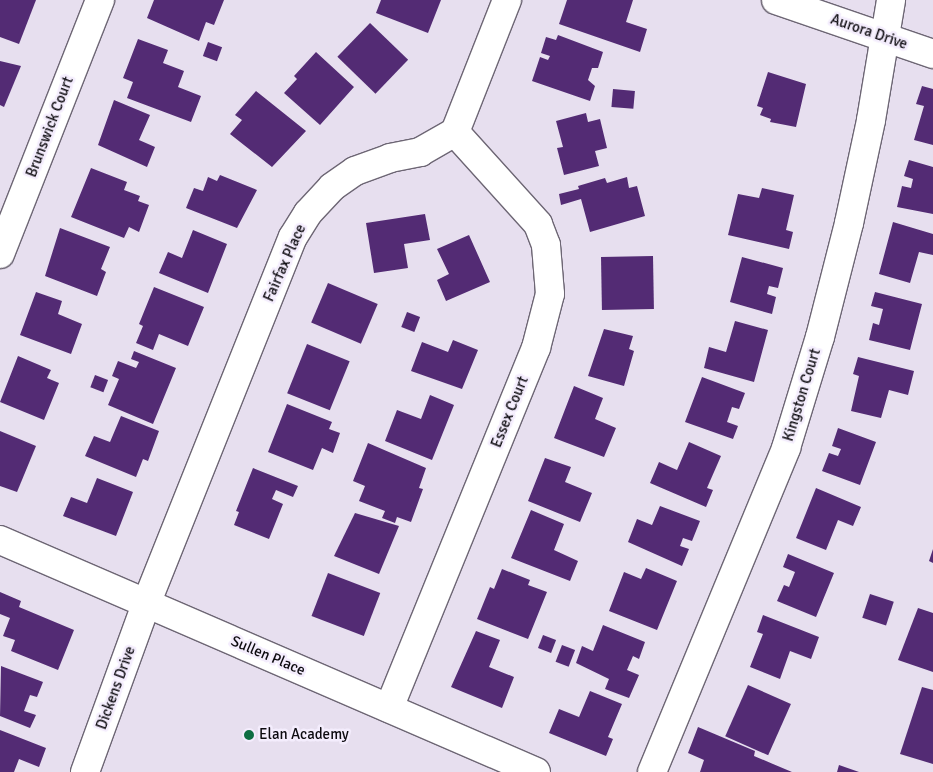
<!DOCTYPE html>
<html>
<head>
<meta charset="utf-8">
<style>
  body { margin:0 }
  #map { position:relative; width:933px; height:772px; overflow:hidden; background:#e7dfef; font-family:Signika,sans-serif }
  div>[style] { position:absolute }
  [style*='--x'] { left:calc(var(--x)*1px); top:calc(var(--y)*1px); width:calc(var(--w)*1px); rotate:calc(var(--a)*1deg) }
  .building>* { inset:0; background:#532b74; transform-origin:0 0 }
  .roads { filter:drop-shadow(1px 0 #6d6674) drop-shadow(-1px 0 #6d6674) drop-shadow(0 1px #6d6674) drop-shadow(0 -1px #6d6674) }
  .minor>* { height:28px; margin:-14px; padding:0 14px; transform-origin:14px; border-radius:14px; background:#fff }
  .dots>* { width:14px; height:14px; translate:-50% -50%; box-sizing:border-box; border:2px solid #f4edfd; border-radius:50% }
  span { translate:-50% -50%; white-space:nowrap; text-align:center; line-height:1.15; -webkit-text-stroke:5px #f4edfd; paint-order:stroke }
  .street-label { font-size:15px; color:#0d0b10 }
  .poi-label { font-size:15px; color:#0d0b10 }
  .left { translate:0 -50%; text-align:left }
</style>
</head>
<body>
<div id="map">
  <div class="building">
    <div style="clip-path:polygon(0 0,36px 0,19px 44px,0 37px)"></div>
    <div style="clip-path:polygon(154px 0,224px 0,214px 25px,206px 22px,199px 41px,147px 18px)"></div>
    <div style="clip-path:polygon(381px 0,441px 0,428px 33px,376px 13px)"></div>
    <div style="clip-path:polygon(567px 0,633px 0,626px 22px,647px 29px,640px 52px,559px 24px)"></div>
    <div style="left:370px;top:23px;width:53px;height:47px;rotate:44deg"></div>
    <div style="clip-path:polygon(558px 35px,603px 52px,598px 68px,592px 68px,588px 80px,595px 86px,590px 101px,532px 81px,540px 57px,548px 60px,550px 56px,541px 53px,546px 37px,556px 40px)"></div>
    <div style="clip-path:polygon(138px 39px,168px 50px,163px 63px,184px 71px,178px 87px,201px 96px,191px 122px,127px 98px,133px 82px,123px 78px)"></div>
    <div style="left:208px;top:42px;width:15px;height:15px;rotate:20deg"></div>
    <div style="clip-path:polygon(316px 52px,354px 87px,320px 125px,284px 93px,297px 79px,294px 76px)"></div>
    <div style="clip-path:polygon(0 61px,21px 66px,4px 107px,0 105px)"></div>
    <div style="clip-path:polygon(768px 72px,806px 84px,796px 127px,770px 122px,771px 119px,760px 115px,763px 108px,757px 106px)"></div>
    <div style="clip-path:polygon(922px 86px,933px 89px,933px 145px,914px 140px,924px 106px,916px 104px)"></div>
    <div style="left:613px;top:89px;width:22px;height:18px;rotate:5deg"></div>
    <div style="clip-path:polygon(256px 91px,306px 131px,272px 167px,230px 134px,242px 120px,235px 115px)"></div>
    <div style="clip-path:polygon(114px 100px,150px 115px,139px 140px,155px 147px,147px 167px,98px 145px)"></div>
    <div style="clip-path:polygon(586px 113px,588px 122px,600px 119px,607px 148px,595px 151px,599px 166px,564px 175px,557px 148px,563px 147px,556px 121px)"></div>
    <div style="clip-path:polygon(909px 160px,933px 167px,933px 214px,897px 207px,902px 186px,911px 188px,913px 179px,904px 176px)"></div>
    <div style="clip-path:polygon(91px 168px,127px 182px,124px 190px,140px 196px,138px 201px,149px 205px,139px 232px,129px 227px,124px 238px,71px 217px)"></div>
    <div style="clip-path:polygon(220px 175px,257px 190px,237px 228px,186px 208px,194px 188px,203px 191px,208px 177px,217px 181px)"></div>
    <div style="clip-path:polygon(627px 177px,629px 188px,637px 186px,645px 216px,590px 232px,581px 199px,561px 205px,559px 194px,579px 189px,578px 186px,605px 178px,607px 183px)"></div>
    <div style="clip-path:polygon(762px 188px,794px 195px,786px 230px,793px 232px,789px 249px,728px 235px,738px 194px,759px 198px)"></div>
    <div style="clip-path:polygon(425px 214px,430px 240px,404px 244px,408px 268px,374px 273px,366px 223px)"></div>
    <div style="clip-path:polygon(893px 222px,933px 234px,933px 255px,919px 252px,910px 283px,879px 274px)"></div>
    <div style="clip-path:polygon(60px 228px,110px 247px,101px 269px,106px 272px,97px 296px,45px 276px)"></div>
    <div style="clip-path:polygon(193px 230px,227px 244px,208px 293px,159px 273px,168px 252px,182px 258px)"></div>
    <div style="clip-path:polygon(469px 235px,490px 282px,446px 301px,437px 280px,449px 274px,437px 249px)"></div>
    <div style="left:653px;top:256px;width:53px;height:52px;rotate:89deg"></div>
    <div style="clip-path:polygon(742px 257px,783px 268px,778px 288px,769px 286px,767px 294px,776px 297px,772px 314px,730px 302px)"></div>
    <div style="left:328px;top:283px;width:54px;height:43px;rotate:23deg"></div>
    <div style="clip-path:polygon(154px 287px,204px 307px,188px 346px,159px 334px,153px 350px,136px 343px,143px 326px,139px 324px)"></div>
    <div style="clip-path:polygon(36px 292px,62px 301px,58px 314px,82px 324px,71px 354px,20px 335px)"></div>
    <div style="clip-path:polygon(875px 292px,922px 304px,910px 350px,869px 340px,873px 323px,879px 325px,883px 309px,871px 306px)"></div>
    <div style="left:407px;top:312px;width:14px;height:16px;rotate:21deg"></div>
    <div style="clip-path:polygon(735px 321px,768px 330px,754px 382px,704px 368px,709px 347px,726px 352px)"></div>
    <div style="clip-path:polygon(604px 329px,633px 336px,629px 349px,634px 351px,624px 386px,588px 376px)"></div>
    <div style="clip-path:polygon(453px 340px,478px 350px,462px 389px,411px 371px,422px 342px,448px 352px)"></div>
    <div style="left:307px;top:344px;width:46px;height:53px;rotate:22deg"></div>
    <div style="clip-path:polygon(134px 351px,176px 368px,153px 424px,108px 405px,119px 379px,112px 376px,118px 361px,136px 368px,139px 362px,131px 359px)"></div>
    <div style="clip-path:polygon(18px 356px,51px 370px,47px 378px,59px 383px,44px 420px,0 402px)"></div>
    <div style="clip-path:polygon(858px 357px,914px 371px,908px 395px,889px 390px,881px 418px,851px 411px,859px 376px,853px 374px)"></div>
    <div style="left:95px;top:375px;width:14px;height:13px;rotate:21deg"></div>
    <div style="clip-path:polygon(702px 377px,745px 393px,739px 409px,732px 407px,727px 422px,738px 426px,733px 439px,685px 422px)"></div>
    <div style="clip-path:polygon(574px 386px,603px 398px,595px 419px,616px 428px,604px 457px,554px 438px)"></div>
    <div style="clip-path:polygon(430px 395px,454px 405px,432px 460px,385px 441px,397px 410px,421px 419px)"></div>
    <div style="clip-path:polygon(287px 404px,332px 422px,329px 429px,340px 433px,333px 453px,322px 448px,313px 470px,268px 452px)"></div>
    <div style="clip-path:polygon(121px 416px,159px 431px,148px 461px,143px 459px,136px 477px,85px 456px,94px 436px,110px 442px)"></div>
    <div style="clip-path:polygon(838px 428px,876px 442px,860px 485px,822px 471px,829px 453px,838px 456px,841px 449px,832px 446px)"></div>
    <div style="clip-path:polygon(0 431px,36px 446px,17px 492px,0 486px)"></div>
    <div style="clip-path:polygon(689px 442px,721px 456px,707px 488px,713px 490px,706px 507px,650px 483px,659px 462px,677px 470px)"></div>
    <div style="clip-path:polygon(368px 443px,426px 468px,419px 488px,423px 489px,411px 522px,397px 517px,395px 523px,382px 518px,385px 511px,359px 501px,365px 486px,353px 481px)"></div>
    <div style="clip-path:polygon(545px 458px,571px 467px,565px 482px,592px 493px,580px 522px,528px 501px)"></div>
    <div style="clip-path:polygon(253px 468px,298px 486px,293px 497px,276px 490px,272px 499px,283px 504px,269px 539px,234px 525px,239px 512px,236px 511px)"></div>
    <div style="clip-path:polygon(97px 478px,133px 492px,116px 536px,63px 516px,71px 497px,87px 503px)"></div>
    <div style="clip-path:polygon(816px 488px,861px 507px,853px 526px,838px 520px,826px 550px,796px 538px)"></div>
    <div style="clip-path:polygon(660px 506px,700px 521px,692px 541px,683px 538px,680px 546px,689px 549px,682px 566px,628px 542px,637px 519px,652px 525px)"></div>
    <div style="clip-path:polygon(531px 510px,564px 524px,554px 550px,578px 561px,570px 581px,511px 558px)"></div>
    <div style="clip-path:polygon(355px 513px,399px 526px,379px 574px,334px 556px)"></div>
    <div style="clip-path:polygon(933px 549px,933px 563px,929px 561px)"></div>
    <div style="clip-path:polygon(788px 554px,834px 573px,816px 617px,777px 601px,784px 585px,789px 587px,795px 572px,783px 567px)"></div>
    <div style="clip-path:polygon(646px 568px,677px 581px,657px 630px,609px 611px,624px 572px,641px 579px)"></div>
    <div style="clip-path:polygon(502px 569px,530px 580px,528px 585px,547px 592px,528px 639px,477px 619px,490px 587px,494px 589px)"></div>
    <div style="left:328px;top:573px;width:56px;height:46px;rotate:21deg"></div>
    <div style="clip-path:polygon(0 592px,21px 601px,19px 607px,74px 630px,58px 670px,11px 651px,15px 640px,3px 636px,10px 618px,0 614px)"></div>
    <div style="left:870px;top:594px;width:25px;height:25px;rotate:18deg"></div>
    <div style="clip-path:polygon(918px 608px,933px 613px,933px 672px,898px 660px)"></div>
    <div style="clip-path:polygon(763px 615px,819px 637px,811px 659px,790px 651px,780px 679px,750px 667px,763px 634px,757px 632px)"></div>
    <div style="clip-path:polygon(603px 625px,645px 642px,639px 659px,633px 656px,627px 670px,639px 675px,629px 698px,605px 689px,609px 679px,576px 663px,582px 646px,593px 651px)"></div>
    <div style="clip-path:polygon(476px 631px,500px 640px,489px 667px,514px 677px,502px 708px,451px 687px)"></div>
    <div style="left:543px;top:635px;width:14px;height:14px;rotate:21deg"></div>
    <div style="left:562px;top:645px;width:14px;height:18px;rotate:21deg"></div>
    <div style="clip-path:polygon(1px 666px,43px 682px,37px 697px,30px 695px,24px 711px,36px 715px,30px 728px,0 716px)"></div>
    <div style="left:748px;top:685px;width:47px;height:56px;rotate:24deg"></div>
    <div style="clip-path:polygon(922px 687px,933px 690px,933px 764px,900px 754px)"></div>
    <div style="clip-path:polygon(590px 691px,622px 704px,608px 737px,613px 739px,606px 756px,549px 733px,559px 709px,579px 717px)"></div>
    <div style="clip-path:polygon(698px 727px,755px 751px,754px 756px,792px 772px,700px 772px,704px 760px,688px 753px)"></div>
    <div style="clip-path:polygon(0 730px,46px 748px,39px 767px,19px 759px,14px 772px,0 772px)"></div>
    <div style="clip-path:polygon(839px 765px,859px 772px,837px 772px)"></div>
  </div>
  <div class="roads">
    <div class="minor">
      <div style="--x:776;--y:0;--w:166;--a:19"></div>
      <div style="--x:0;--y:254;--w:273;--a:-68.5"></div>
      <div style="--x:0;--y:540;--w:584;--a:23.4"></div>
      <div style="--x:389;--y:708;--w:389;--a:-67.8"></div>
      <div style="--x:536;--y:348;--w:56;--a:-75.5"></div>
      <div style="--x:550;--y:294;--w:49;--a:-94.7"></div>
      <div style="--x:546;--y:245;--w:22;--a:-111"></div>
      <div style="--x:538;--y:224;--w:124;--a:-132.1"></div>
      <div style="--x:85;--y:772;--w:179;--a:-70"></div>
      <div style="--x:146;--y:604;--w:395;--a:-68.2"></div>
      <div style="--x:293;--y:237;--w:28;--a:-58"></div>
      <div style="--x:308;--y:213;--w:35;--a:-47"></div>
      <div style="--x:332;--y:187;--w:28;--a:-35"></div>
      <div style="--x:355;--y:171;--w:37;--a:-20"></div>
      <div style="--x:390;--y:158;--w:31;--a:-11"></div>
      <div style="--x:420;--y:152;--w:40;--a:-29.7"></div>
      <div style="--x:455;--y:132;--w:142;--a:-68.5"></div>
      <div style="--x:652;--y:772;--w:351;--a:-67.5"></div>
      <div style="--x:786;--y:448;--w:116;--a:-73"></div>
      <div style="--x:820;--y:337;--w:118;--a:-75.7"></div>
      <div style="--x:849;--y:223;--w:105;--a:-77.9"></div>
      <div style="--x:871;--y:120;--w:122;--a:-80.5"></div>
    </div>
  </div>
  <div class="dots">
    <div style="left:249px;top:735px;background:#0f6e43"></div>
  </div>
  <div class="street-label">
    <span style="left:869px;top:32px;rotate:19deg">Aurora Drive</span>
    <span style="left:50px;top:127px;rotate:-69deg">Brunswick Court</span>
    <span style="left:285px;top:263px;rotate:-66deg">Fairfax Place</span>
    <span style="left:802px;top:395px;rotate:-73deg">Kingston Court</span>
    <span style="left:510px;top:412px;rotate:-68deg">Essex Court</span>
    <span style="left:268px;top:656px;rotate:23deg">Sullen Place</span>
    <span style="left:116px;top:688px;rotate:-70deg">Dickens Drive</span>
  </div>
  <div class="poi-label">
    <span class="left" style="left:259px;top:735px">Elan Academy</span>
  </div>
</div>
</body>
</html>
